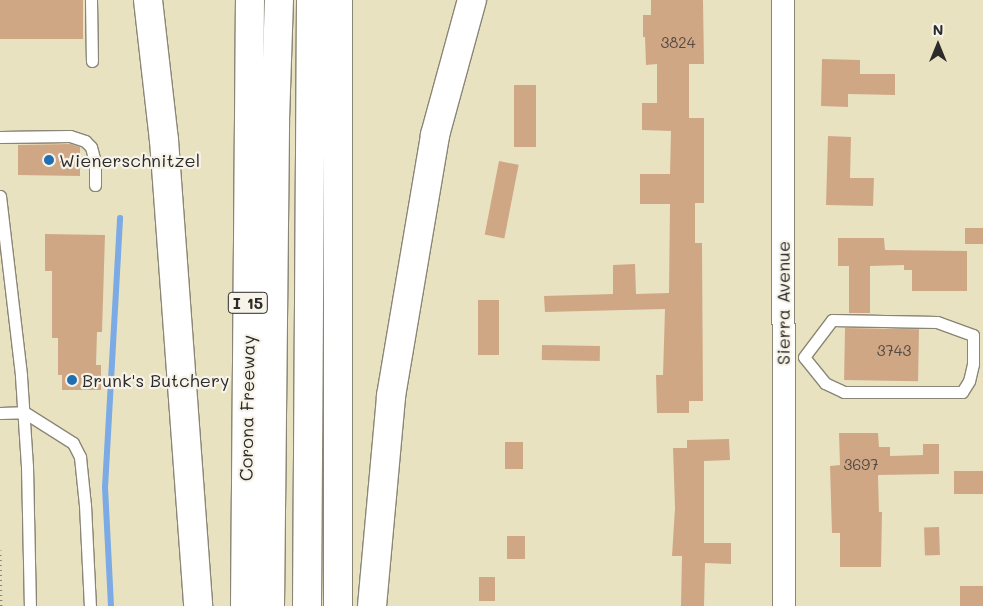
<!DOCTYPE html>
<html>
<head>
<meta charset="utf-8">
<style>
  body { margin:0 }
  #map { position:relative; width:983px; height:606px; overflow:hidden; background:#e9e2c1; font-family:Mali,sans-serif }
  div>[style] { position:absolute }
  [style*='--x'] { left:calc(var(--x)*1px); top:calc(var(--y)*1px); width:calc(var(--w)*1px); rotate:calc(var(--a)*1deg) }
  .stream>* { height:5.5px; margin:-2.75px; padding:0 2.75px; transform-origin:2.75px; border-radius:2.75px; background:#7baae5 }
  .building>* { inset:0; background:#d0a785; transform-origin:0 0 }
  .path>* { height:3px; margin-top:-1.5px; transform-origin:0; background:repeating-linear-gradient(90deg,#8a8676 0 1px,transparent 0 5px) }
  .roads { filter:drop-shadow(1px 0 #8a8676) drop-shadow(-1px 0 #8a8676) drop-shadow(0 1px #8a8676) drop-shadow(0 -1px #8a8676) }
  .lane>* { height:11px; margin:-5.5px; padding:0 5.5px; transform-origin:5.5px; border-radius:5.5px; background:#fff }
  .street>* { height:22px; margin:-11px; padding:0 11px; transform-origin:11px; border-radius:11px; background:#fff }
  .highway>* { height:28px; margin:-14px; padding:0 14px; transform-origin:14px; border-radius:14px; background:#fff }
  .dots>* { width:14px; height:14px; translate:-50% -50%; box-sizing:border-box; border:2px solid #f7f3e8; border-radius:50% }
  span { translate:-50% -50%; white-space:nowrap; text-align:center; line-height:1.15; -webkit-text-stroke:4.5px #f7f3e8; paint-order:stroke }
  .number-label { font-size:15px; color:#544a42 }
  .number-label span { -webkit-text-stroke-width:0 }
  .shield-label span { padding:1px 4px; background:#f7f3e8; border:1px solid; border-radius:4px; -webkit-text-stroke-width:0 }
  .shield-label { font-size:16px; color:#2b2b2b; font-weight:700 }
  .poi-label { font-size:18px; color:#2b2b2b }
  .left { translate:0 -50%; text-align:left }
  .street-label { font-size:18px; color:#2b2b2b }
  .north { position:absolute; left:913px; top:20px; width:50px; height:50px; -webkit-text-stroke:4px #f7f3e8; paint-order:stroke; rotate:0deg; font-size:14px; font-weight:700; line-height:20px; text-align:center; color:#2b2b2b }
  .north::after { content:''; display:block; margin:auto; width:18px; height:22px; background:#2b2b2b; clip-path:polygon(50% 0,100% 100%,50% 72%,0 100%) }
</style>
</head>
<body>
<div id="map">
  <div class="stream">
    <div style="--x:111;--y:606;--w:118;--a:-92.9"></div>
    <div style="--x:105;--y:488;--w:270;--a:-86.8"></div>
  </div>
  <div class="building">
    <div style="left:0;top:0;width:83px;height:39px"></div>
    <div style="clip-path:polygon(651px 0,703px 0,704px 64px,689px 64px,689px 118px,704px 118px,704px 203px,695px 203px,695px 243px,702px 243px,703px 401px,689px 401px,689px 413px,657px 413px,656px 375px,663px 375px,665px 309px,545px 312px,544px 296px,613px 294px,613px 265px,635px 264px,636px 294px,669px 293px,670px 204px,640px 204px,640px 174px,670px 174px,671px 131px,642px 130px,642px 103px,657px 103px,657px 64px,646px 65px,645px 37px,643px 37px,643px 15px,651px 15px)"></div>
    <div style="clip-path:polygon(822px 59px,860px 60px,860px 74px,895px 74px,895px 95px,848px 94px,848px 107px,821px 106px)"></div>
    <div style="left:514px;top:85px;width:22px;height:62px"></div>
    <div style="clip-path:polygon(828px 136px,851px 137px,850px 178px,874px 178px,873px 206px,826px 205px)"></div>
    <div style="clip-path:polygon(71px 144px,80px 147px,80px 176px,18px 175px,18px 145px)"></div>
    <div style="left:499px;top:161px;width:20px;height:75px;rotate:11deg"></div>
    <div style="left:965px;top:228px;width:18px;height:16px"></div>
    <div style="clip-path:polygon(45px 234px,105px 235px,102px 332px,97px 332px,96px 365px,101px 365px,101px 390px,62px 390px,62px 375px,58px 375px,58px 338px,52px 338px,52px 271px,45px 271px)"></div>
    <div style="clip-path:polygon(838px 238px,884px 238px,885px 250px,967px 251px,967px 291px,912px 291px,912px 270px,904px 270px,904px 265px,870px 266px,870px 313px,849px 313px,849px 266px,838px 266px)"></div>
    <div style="left:478px;top:300px;width:21px;height:55px"></div>
    <div style="left:845px;top:328px;width:74px;height:52px;rotate:1deg"></div>
    <div style="left:542px;top:345px;width:58px;height:15px;rotate:1deg"></div>
    <div style="clip-path:polygon(839px 433px,878px 433px,879px 447px,890px 447px,890px 456px,923px 455px,923px 444px,939px 444px,939px 474px,878px 475px,879px 512px,882px 512px,881px 567px,840px 567px,840px 533px,832px 533px,830px 466px,840px 465px)"></div>
    <div style="clip-path:polygon(729px 439px,730px 460px,704px 461px,704px 543px,731px 543px,731px 564px,705px 563px,704px 606px,681px 606px,682px 556px,672px 556px,675px 508px,673px 448px,687px 448px,687px 440px)"></div>
    <div style="left:505px;top:442px;width:18px;height:27px"></div>
    <div style="left:954px;top:471px;width:29px;height:23px"></div>
    <div style="left:939px;top:527px;width:28px;height:15px;rotate:88deg"></div>
    <div style="left:507px;top:536px;width:18px;height:23px"></div>
    <div style="left:479px;top:577px;width:16px;height:24px"></div>
    <div style="left:960px;top:586px;width:23px;height:20px"></div>
  </div>
  <div class="path">
    <div style="--x:0;--y:550;--w:56;--a:89"></div>
  </div>
  <div class="roads">
    <div class="lane">
      <div style="--x:91;--y:0;--w:61;--a:89.1"></div>
      <div style="--x:0;--y:137;--w:70;--a:-0.8"></div>
      <div style="--x:70;--y:136;--w:16;--a:18"></div>
      <div style="--x:85;--y:141;--w:8;--a:45"></div>
      <div style="--x:91;--y:147;--w:16;--a:75"></div>
      <div style="--x:95;--y:162;--w:23;--a:90"></div>
      <div style="--x:0;--y:196;--w:181;--a:83.3"></div>
      <div style="--x:21;--y:376;--w:90;--a:86.2"></div>
      <div style="--x:27;--y:466;--w:140;--a:88.8"></div>
      <div style="--x:832;--y:320;--w:105;--a:1.1"></div>
      <div style="--x:937;--y:322;--w:38;--a:20"></div>
      <div style="--x:973;--y:335;--w:29;--a:90"></div>
      <div style="--x:973;--y:364;--w:17;--a:103"></div>
      <div style="--x:969;--y:381;--w:13;--a:122"></div>
      <div style="--x:962;--y:392;--w:118;--a:180"></div>
      <div style="--x:844;--y:392;--w:21;--a:-155"></div>
      <div style="--x:825;--y:383;--w:33;--a:-129"></div>
      <div style="--x:804;--y:357;--w:46;--a:-52.9"></div>
      <div style="--x:0;--y:413;--w:24;--a:-2"></div>
      <div style="--x:24;--y:412;--w:58;--a:32.3"></div>
      <div style="--x:73;--y:443;--w:16;--a:63"></div>
      <div style="--x:80;--y:457;--w:48;--a:84.1"></div>
      <div style="--x:85;--y:505;--w:101;--a:87.2"></div>
    </div>
    <div class="street">
      <div style="--x:783;--y:0;--w:606;--a:89.91"></div>
    </div>
    <div class="highway">
      <div style="--x:148;--y:0;--w:141;--a:83.5"></div>
      <div style="--x:164;--y:140;--w:467;--a:85.8"></div>
      <div style="--x:245;--y:606;--w:606;--a:-89.53"></div>
      <div style="--x:270;--y:606;--w:486;--a:-89.4"></div>
      <div style="--x:275;--y:120;--w:120;--a:-88.1"></div>
      <div style="--x:307;--y:606;--w:606;--a:-89.62"></div>
      <div style="--x:338;--y:606;--w:606;--a:-90"></div>
      <div style="--x:372;--y:606;--w:211;--a:-84.8"></div>
      <div style="--x:391;--y:396;--w:265;--a:-80.4"></div>
      <div style="--x:435;--y:135;--w:140;--a:-74.7"></div>
    </div>
  </div>
  <div class="dots">
    <div style="left:49px;top:160px;background:#1f6fb2"></div>
    <div style="left:72px;top:380px;background:#1f6fb2"></div>
  </div>
  <div class="number-label">
    <span style="left:678px;top:43px">3824</span>
    <span style="left:894px;top:351px">3743</span>
    <span style="left:861px;top:465px">3697</span>
  </div>
  <div class="shield-label">
    <span style="left:248px;top:303px">I 15</span>
  </div>
  <div class="poi-label">
    <span class="left" style="left:59px;top:160px">Wienerschnitzel</span>
    <span class="left" style="left:82px;top:380px">Brunk's Butchery</span>
  </div>
  <div class="street-label">
    <span style="left:783px;top:303px;rotate:-90deg">Sierra Avenue</span>
    <span style="left:247px;top:408px;rotate:-89deg">Corona Freeway</span>
  </div>
  <div class="north">N</div>
</div>
</body>
</html>
